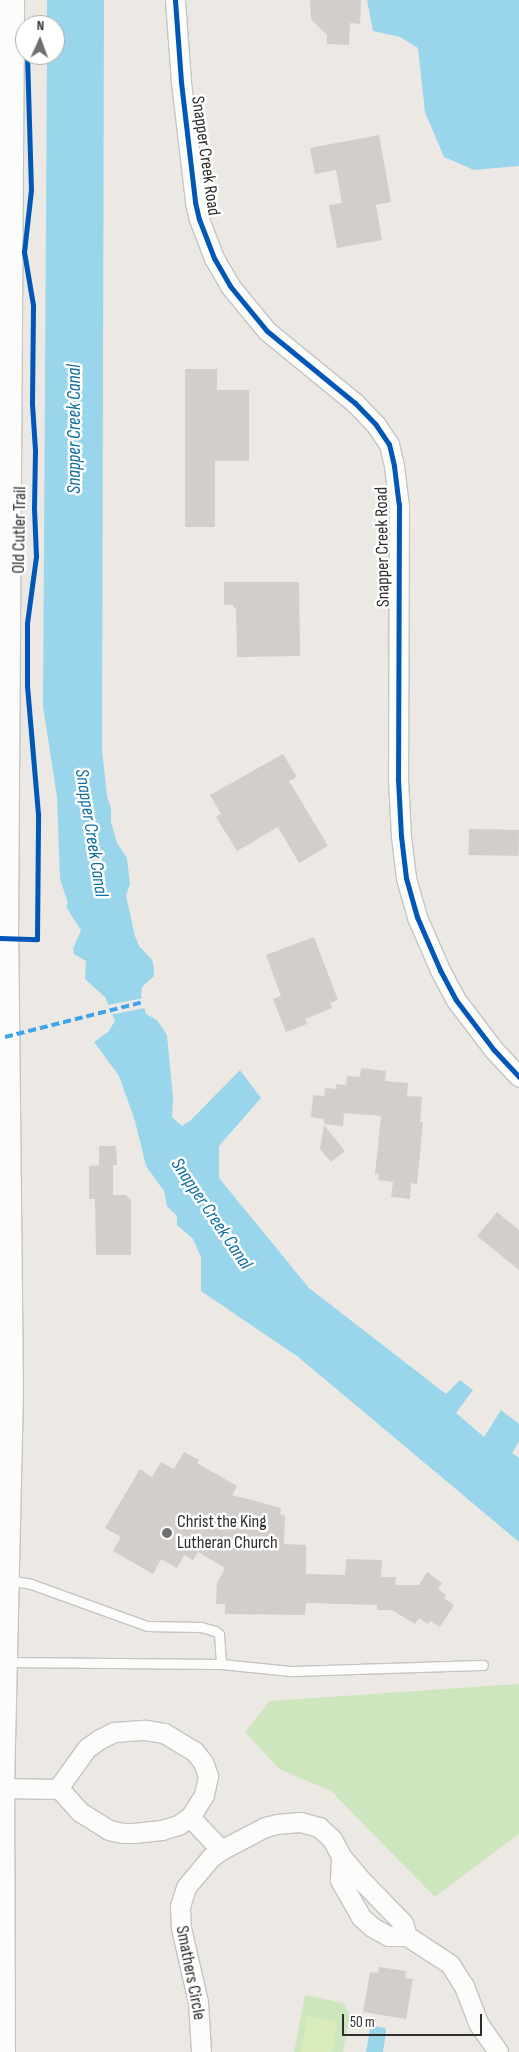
<!DOCTYPE html>
<html>
<head>
<meta charset="utf-8">
<style>
  body { margin:0 }
  #map { position:relative; width:519px; height:2052px; overflow:hidden; background:#ece8e4; font-family:"Sofia Sans Condensed",sans-serif }
  div>[style] { position:absolute }
  [style*='--x'] { left:calc(var(--x)*1px); top:calc(var(--y)*1px); width:calc(var(--w)*1px); rotate:calc(var(--a)*1deg) }
  .green>* { inset:0; background:#cee6be }
  .pitch>* { inset:0; background:#d9eabb }
  .water>* { inset:0; background:#99d6ec }
  .pier>* { inset:0; background:#ece8e4; transform-origin:0 0 }
  .building>* { inset:0; background:#d1cecb; transform-origin:0 0 }
  .roads { filter:drop-shadow(1px 0 #c5c4c5) drop-shadow(-1px 0 #c5c4c5) drop-shadow(0 1px #c5c4c5) drop-shadow(0 -1px #c5c4c5) }
  .service>* { height:9px; margin:-4.5px; padding:0 4.5px; transform-origin:4.5px; border-radius:4.5px; background:#fcfcfb }
  .minor>* { height:19px; margin:-9.5px; padding:0 9.5px; transform-origin:9.5px; border-radius:9.5px; background:#fcfcfb }
  .secondary>* { height:26px; margin:-13px; padding:0 13px; transform-origin:13px; border-radius:13px; background:#fcfcfb }
  .quiet>* { height:4px; margin-top:-2px; transform-origin:0; background:repeating-linear-gradient(90deg,#3ea3eb 0 8px,transparent 0 12px) }
  .cycleway>* { height:5px; margin:-2.5px; padding:0 2.5px; transform-origin:2.5px; border-radius:2.5px; background:#0057b8 }
  .dots>* { width:14px; height:14px; translate:-50% -50%; box-sizing:border-box; border:2px solid #fff; border-radius:50% }
  span { translate:-50% -50%; white-space:nowrap; text-align:center; line-height:1.15; -webkit-text-stroke:5px #fff; paint-order:stroke }
  .street-label { font-size:18px; color:#2e2e2e }
  .poi-label { font-size:18px; color:#2e2e2e }
  .left { translate:0 -50%; text-align:left }
  .water-label { font-size:19px; color:#0d6fa3; font-style:italic }
  .north { position:absolute; left:15px; top:15px; width:50px; height:50px; box-sizing:border-box; background:#fff; border:1px solid #ababab; border-radius:50%; rotate:2deg; font-size:14px; font-weight:700; line-height:20px; text-align:center; color:#2e2e2e }
  .north::after { content:''; display:block; margin:auto; width:18px; height:22px; background:#706f6e; clip-path:polygon(50% 0,100% 100%,50% 72%,0 100%) }
  .scale { position:absolute; left:342px; top:2014px; width:140px; height:22px; box-sizing:border-box; border:2px solid #2e2e2e; border-top:0; padding-left:6px; font-size:15px; line-height:18px; white-space:nowrap; color:#2e2e2e; -webkit-text-stroke:4px #fff; paint-order:stroke }
</style>
</head>
<body>
<div id="map">
  <div class="green">
    <div style="clip-path:polygon(519px 1684px,519px 1834px,435px 1897px,331px 1791px,279px 1769px,245px 1732px,270px 1701px)"></div>
    <div style="clip-path:polygon(305px 1995px,343px 2003px,350px 2015px,343px 2052px,294px 2052px)"></div>
  </div>
  <div class="pitch">
    <div style="clip-path:polygon(307px 2016px,338px 2022px,332px 2052px,301px 2052px)"></div>
  </div>
  <div class="water">
    <div style="clip-path:polygon(47px 0,104px 0,102px 750px,107px 796px,111px 808px,111px 822px,117px 843px,127px 858px,130px 884px,126px 896px,135px 936px,139px 946px,152px 960px,154px 968px,154px 976px,142px 987px,141px 996px,146px 1014px,157px 1020px,167px 1035px,173px 1098px,172px 1117px,182px 1126px,191px 1120px,240px 1070px,261px 1098px,219px 1146px,219px 1178px,309px 1288px,446px 1394px,460px 1380px,473px 1390px,456px 1413px,484px 1437px,501px 1410px,519px 1424px,519px 1441px,512px 1453px,519px 1458px,519px 1542px,297px 1356px,201px 1291px,201px 1257px,193px 1239px,177px 1225px,177px 1216px,167px 1206px,164px 1191px,146px 1166px,135px 1121px,119px 1076px,94px 1042px,108px 1032px,115px 1021px,105px 997px,85px 979px,86px 961px,74px 954px,73px 949px,81px 930px,66px 907px,68px 903px,60px 879px,57px 797px,43px 706px,47px 55px,55px 55px,55px 25px,47px 25px)"></div>
    <div style="clip-path:polygon(367px 0,519px 0,519px 166px,474px 170px,444px 157px,425px 112px,418px 48px,400px 37px,373px 31px)"></div>
    <div style="clip-path:polygon(373px 2026px,385px 2028px,386px 2032px,383px 2052px,366px 2052px,370px 2029px,372px 2030px)"></div>
  </div>
  <div class="pier">
    <div style="left:144px;top:998px;width:10px;height:37px;rotate:79deg"></div>
  </div>
  <div class="building">
    <div style="clip-path:polygon(310px 0,361px 0,360px 24px,350px 23px,349px 45px,327px 44px,327px 35px,311px 19px)"></div>
    <div style="clip-path:polygon(379px 135px,391px 202px,376px 205px,382px 240px,337px 248px,329px 205px,342px 203px,336px 170px,315px 174px,310px 148px)"></div>
    <div style="clip-path:polygon(185px 369px,217px 369px,217px 390px,249px 390px,249px 461px,215px 461px,215px 527px,185px 527px)"></div>
    <div style="clip-path:polygon(224px 582px,299px 582px,300px 656px,237px 657px,236px 608px,234px 608px,233px 605px,224px 605px)"></div>
    <div style="clip-path:polygon(283px 754px,297px 777px,289px 781px,328px 846px,299px 863px,278px 827px,237px 851px,216px 817px,221px 814px,210px 795px)"></div>
    <div style="left:469px;top:829px;width:50px;height:26px;rotate:1deg"></div>
    <div style="clip-path:polygon(314px 937px,338px 1000px,330px 1003px,332px 1008px,305px 1019px,307px 1024px,286px 1032px,273px 999px,281px 996px,266px 955px)"></div>
    <div style="clip-path:polygon(361px 1068px,386px 1071px,385px 1081px,408px 1083px,407px 1096px,422px 1097px,420px 1122px,423px 1122px,417px 1184px,411px 1183px,410px 1199px,391px 1197px,393px 1182px,378px 1180px,379px 1174px,375px 1174px,381px 1116px,344px 1113px,343px 1126px,324px 1124px,324px 1119px,311px 1117px,313px 1095px,324px 1096px,325px 1088px,336px 1089px,336px 1084px,346px 1085px,347px 1076px,360px 1077px)"></div>
    <div style="clip-path:polygon(324px 1125px,345px 1151px,331px 1162px,320px 1149px)"></div>
    <div style="clip-path:polygon(99px 1146px,116px 1146px,117px 1165px,113px 1165px,113px 1195px,126px 1195px,131px 1200px,131px 1255px,96px 1255px,95px 1199px,89px 1199px,89px 1166px,99px 1165px)"></div>
    <div style="clip-path:polygon(497px 1212px,519px 1230px,519px 1270px,477px 1236px)"></div>
    <div style="clip-path:polygon(184px 1452px,199px 1460px,197px 1463px,237px 1486px,232px 1495px,281px 1508px,280px 1514px,285px 1516px,284px 1544px,306px 1545px,306px 1574px,345px 1575px,346px 1559px,382px 1560px,381px 1577px,396px 1577px,395px 1585px,419px 1585px,427px 1572px,442px 1583px,438px 1589px,446px 1595px,444px 1598px,454px 1605px,440px 1627px,430px 1621px,428px 1624px,419px 1618px,415px 1624px,392px 1610px,377px 1610px,377px 1605px,306px 1603px,305px 1615px,225px 1614px,225px 1604px,216px 1604px,217px 1583px,225px 1568px,198px 1552px,193px 1560px,184px 1555px,177px 1568px,161px 1559px,153px 1574px,113px 1551px,121px 1537px,105px 1528px,140px 1469px,152px 1477px,161px 1462px,174px 1469px)"></div>
    <div style="clip-path:polygon(379px 1967px,406px 1971px,405px 1978px,413px 1979px,406px 2019px,363px 2012px,370px 1972px,378px 1973px)"></div>
  </div>
  <div class="roads">
    <div class="service">
      <div style="--x:7;--y:1580;--w:24;--a:9"></div>
      <div style="--x:31;--y:1584;--w:123;--a:19.9"></div>
      <div style="--x:147;--y:1626;--w:54;--a:1.1"></div>
      <div style="--x:201;--y:1627;--w:15;--a:16"></div>
      <div style="--x:215;--y:1631;--w:5;--a:37"></div>
      <div style="--x:219;--y:1634;--w:30;--a:86"></div>
      <div style="--x:5;--y:1662;--w:216;--a:0.5"></div>
      <div style="--x:221;--y:1664;--w:70;--a:5.7"></div>
      <div style="--x:291;--y:1671;--w:192;--a:-1.8"></div>
    </div>
    <div class="minor">
      <div style="--x:175;--y:0;--w:82;--a:85.8"></div>
      <div style="--x:181;--y:82;--w:121;--a:83.3"></div>
      <div style="--x:195;--y:202;--w:17;--a:77"></div>
      <div style="--x:199;--y:219;--w:42;--a:69"></div>
      <div style="--x:214;--y:258;--w:32;--a:60"></div>
      <div style="--x:230;--y:286;--w:58;--a:50.6"></div>
      <div style="--x:267;--y:331;--w:114;--a:39.3"></div>
      <div style="--x:355;--y:403;--w:30;--a:46"></div>
      <div style="--x:376;--y:425;--w:23;--a:56"></div>
      <div style="--x:389;--y:444;--w:23;--a:77"></div>
      <div style="--x:394;--y:466;--w:38;--a:83"></div>
      <div style="--x:399;--y:504;--w:275;--a:90.2"></div>
      <div style="--x:398;--y:779;--w:57;--a:87"></div>
      <div style="--x:401;--y:836;--w:42;--a:83.2"></div>
      <div style="--x:406;--y:878;--w:41;--a:74.2"></div>
      <div style="--x:417;--y:917;--w:58;--a:66.5"></div>
      <div style="--x:440;--y:970;--w:34;--a:62"></div>
      <div style="--x:456;--y:1000;--w:63;--a:52.8"></div>
      <div style="--x:494;--y:1050;--w:37;--a:47"></div>
      <div style="--x:145;--y:1730;--w:19;--a:9"></div>
      <div style="--x:164;--y:1733;--w:35;--a:31"></div>
      <div style="--x:194;--y:1751;--w:14;--a:51"></div>
      <div style="--x:203;--y:1762;--w:15;--a:70"></div>
      <div style="--x:208;--y:1776;--w:19;--a:102"></div>
      <div style="--x:204;--y:1795;--w:26;--a:122"></div>
      <div style="--x:190;--y:1817;--w:14;--a:146"></div>
      <div style="--x:178;--y:1825;--w:17;--a:163"></div>
      <div style="--x:162;--y:1830;--w:27;--a:174"></div>
      <div style="--x:135;--y:1833;--w:12;--a:180"></div>
      <div style="--x:123;--y:1833;--w:14;--a:-168"></div>
      <div style="--x:109;--y:1830;--w:34;--a:-148"></div>
      <div style="--x:80;--y:1812;--w:31;--a:-132"></div>
      <div style="--x:59;--y:1789;--w:5;--a:-68"></div>
      <div style="--x:61;--y:1784;--w:44;--a:-54.2"></div>
      <div style="--x:87;--y:1748;--w:16;--a:-35"></div>
      <div style="--x:100;--y:1739;--w:16;--a:-27"></div>
      <div style="--x:114;--y:1732;--w:31;--a:-4"></div>
      <div style="--x:1;--y:1788;--w:58;--a:1"></div>
      <div style="--x:190;--y:1817;--w:45;--a:46.8"></div>
      <div style="--x:341;--y:1856;--w:24;--a:92"></div>
      <div style="--x:340;--y:1880;--w:43;--a:60.4"></div>
      <div style="--x:361;--y:1917;--w:15;--a:42"></div>
      <div style="--x:372;--y:1927;--w:18;--a:29"></div>
      <div style="--x:388;--y:1936;--w:19;--a:0"></div>
      <div style="--x:407;--y:1936;--w:51;--a:33.1"></div>
      <div style="--x:450;--y:1964;--w:26;--a:58"></div>
      <div style="--x:464;--y:1986;--w:40;--a:69"></div>
      <div style="--x:478;--y:2023;--w:35;--a:55"></div>
      <div style="--x:201;--y:2052;--w:50;--a:-93.4"></div>
      <div style="--x:198;--y:2002;--w:76;--a:-102.9"></div>
      <div style="--x:181;--y:1928;--w:22;--a:-93"></div>
      <div style="--x:180;--y:1906;--w:20;--a:-72"></div>
      <div style="--x:186;--y:1887;--w:38;--a:-50"></div>
      <div style="--x:210;--y:1858;--w:14;--a:-36"></div>
      <div style="--x:221;--y:1850;--w:50;--a:-27.6"></div>
      <div style="--x:265;--y:1827;--w:12;--a:-14"></div>
      <div style="--x:277;--y:1824;--w:23;--a:-5"></div>
      <div style="--x:300;--y:1822;--w:20;--a:15"></div>
      <div style="--x:319;--y:1827;--w:18;--a:43"></div>
      <div style="--x:332;--y:1839;--w:19;--a:62"></div>
      <div style="--x:341;--y:1856;--w:34;--a:50"></div>
      <div style="--x:363;--y:1882;--w:57;--a:45.7"></div>
      <div style="--x:403;--y:1923;--w:14;--a:73"></div>
    </div>
    <div class="secondary">
      <div style="--x:2;--y:2052;--w:264;--a:-90.2"></div>
      <div style="--x:1;--y:1788;--w:395;--a:-88.7"></div>
      <div style="--x:10;--y:1393;--w:455;--a:-90.6"></div>
      <div style="--x:5;--y:938;--w:938;--a:-89.63"></div>
    </div>
  </div>
  <div class="quiet">
    <div style="--x:5;--y:1037;--w:142;--a:-14.2"></div>
  </div>
  <div class="cycleway">
    <div style="--x:175;--y:0;--w:82;--a:85.8"></div>
    <div style="--x:181;--y:82;--w:121;--a:83.3"></div>
    <div style="--x:195;--y:202;--w:17;--a:77"></div>
    <div style="--x:199;--y:219;--w:42;--a:69"></div>
    <div style="--x:214;--y:258;--w:32;--a:60"></div>
    <div style="--x:230;--y:286;--w:58;--a:50.6"></div>
    <div style="--x:267;--y:331;--w:114;--a:39.3"></div>
    <div style="--x:355;--y:403;--w:30;--a:46"></div>
    <div style="--x:376;--y:425;--w:23;--a:56"></div>
    <div style="--x:389;--y:444;--w:23;--a:77"></div>
    <div style="--x:394;--y:466;--w:38;--a:83"></div>
    <div style="--x:399;--y:504;--w:275;--a:90.2"></div>
    <div style="--x:398;--y:779;--w:57;--a:87"></div>
    <div style="--x:401;--y:836;--w:42;--a:83.2"></div>
    <div style="--x:406;--y:878;--w:41;--a:74.2"></div>
    <div style="--x:417;--y:917;--w:58;--a:66.5"></div>
    <div style="--x:440;--y:970;--w:34;--a:62"></div>
    <div style="--x:456;--y:1000;--w:63;--a:52.8"></div>
    <div style="--x:494;--y:1050;--w:37;--a:47"></div>
    <div style="--x:0;--y:938;--w:37;--a:2"></div>
    <div style="--x:37;--y:939;--w:125;--a:-89.5"></div>
    <div style="--x:38;--y:814;--w:129;--a:-94.9"></div>
    <div style="--x:27;--y:685;--w:62;--a:-90"></div>
    <div style="--x:27;--y:623;--w:68;--a:-82.3"></div>
    <div style="--x:36;--y:556;--w:48;--a:-92.4"></div>
    <div style="--x:34;--y:508;--w:58;--a:-89"></div>
    <div style="--x:35;--y:450;--w:47;--a:-93.7"></div>
    <div style="--x:32;--y:403;--w:98;--a:-89.4"></div>
    <div style="--x:33;--y:305;--w:54;--a:-99.6"></div>
    <div style="--x:24;--y:252;--w:62;--a:-83.6"></div>
    <div style="--x:31;--y:190;--w:135;--a:-91.7"></div>
  </div>
  <div class="dots">
    <div style="left:167px;top:1533px;background:#706f6e"></div>
  </div>
  <div class="street-label">
    <span style="left:205px;top:156px;rotate:82deg">Snapper Creek Road</span>
    <span style="left:20px;top:530px;rotate:-89deg">Old Cutler Trail</span>
    <span style="left:383px;top:547px;rotate:-91deg">Snapper Creek Road</span>
    <span style="left:190px;top:1973px;rotate:79deg">Smathers Circle</span>
  </div>
  <div class="poi-label">
    <span class="left" style="left:177px;top:1533px">Christ the King<br>Lutheran Church</span>
  </div>
  <div class="water-label">
    <span style="left:75px;top:429px;rotate:-90deg">Snapper Creek Canal</span>
    <span style="left:91px;top:833px;rotate:81deg">Snapper Creek Canal</span>
    <span style="left:211px;top:1214px;rotate:56deg">Snapper Creek Canal</span>
  </div>
  <div class="north">N</div>
  <div class="scale">50 m</div>
</div>
</body>
</html>
